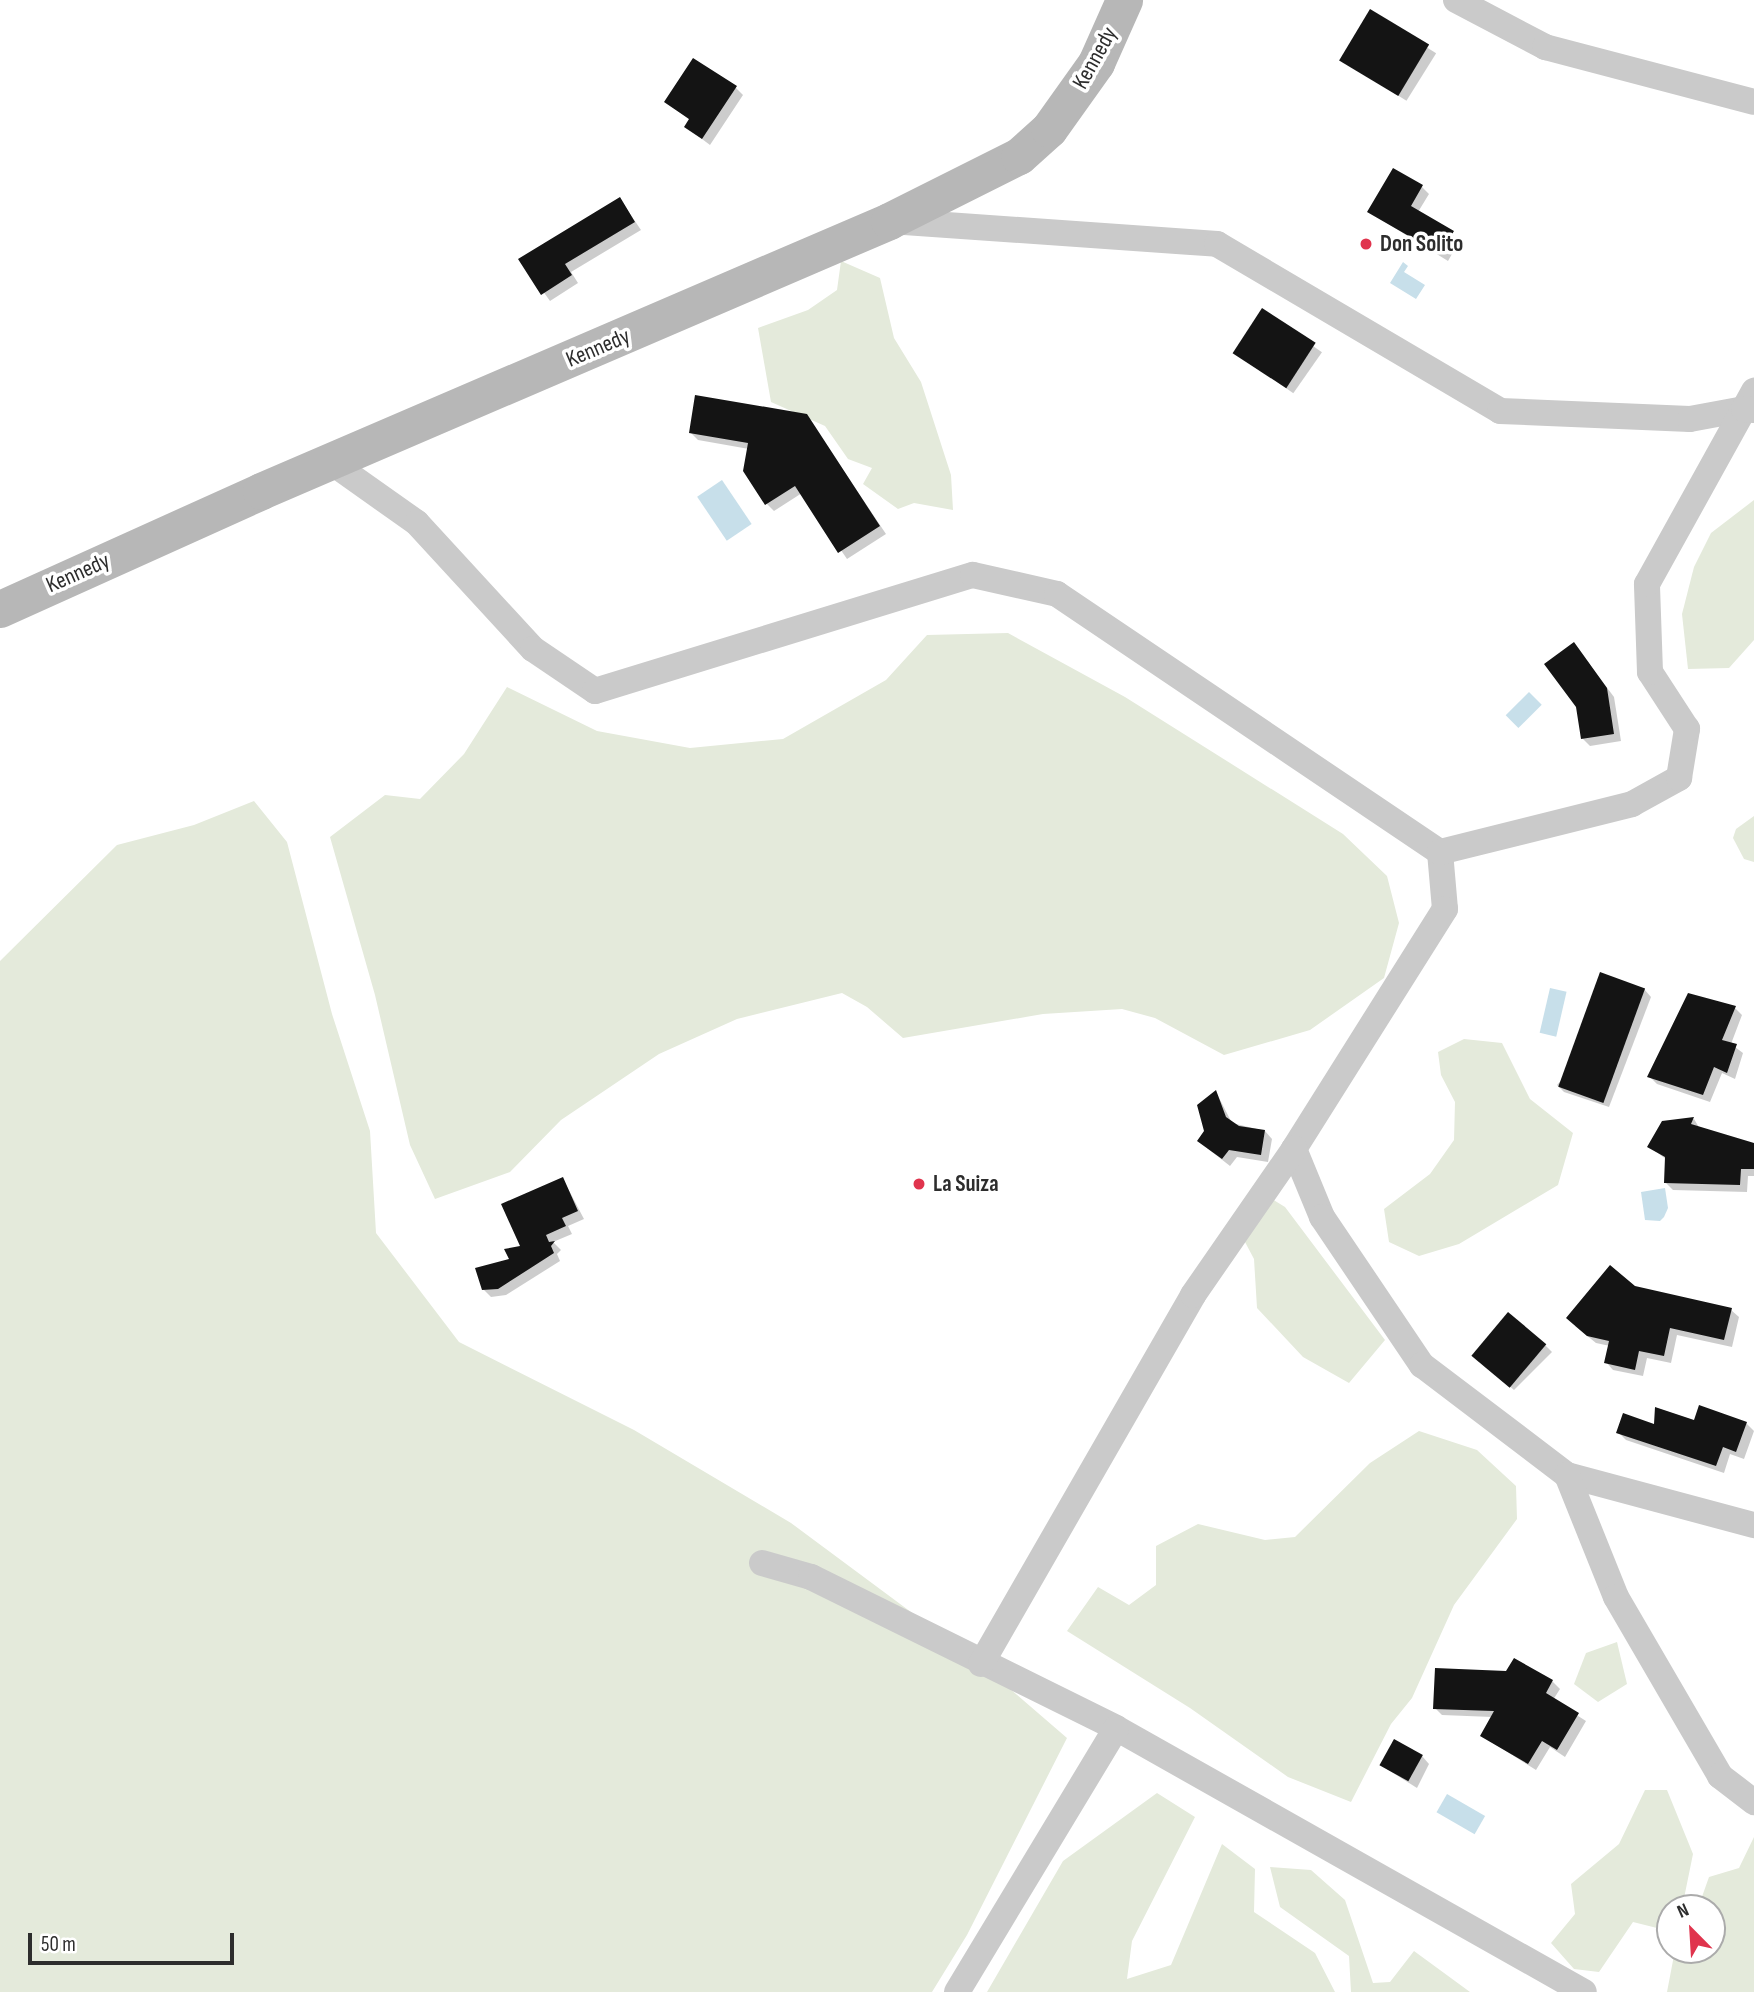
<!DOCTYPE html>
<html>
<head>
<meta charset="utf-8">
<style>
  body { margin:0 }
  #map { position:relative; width:1754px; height:1992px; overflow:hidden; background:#fff; font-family:"Sofia Sans Condensed",sans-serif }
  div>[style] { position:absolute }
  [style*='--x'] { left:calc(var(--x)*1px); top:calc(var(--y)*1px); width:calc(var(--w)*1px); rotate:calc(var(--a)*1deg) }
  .green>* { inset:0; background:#e4eadb }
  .water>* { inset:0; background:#c7dfea; transform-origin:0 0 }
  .shadow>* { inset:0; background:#0003; transform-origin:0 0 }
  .building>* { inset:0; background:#141414; transform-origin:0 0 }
  .minor>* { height:26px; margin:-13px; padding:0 13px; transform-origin:13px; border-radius:13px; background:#cacaca }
  .secondary>* { height:37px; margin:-18.5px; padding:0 18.5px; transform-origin:18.5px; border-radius:18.5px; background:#b7b7b7 }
  .dots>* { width:19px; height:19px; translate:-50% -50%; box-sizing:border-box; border:4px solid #fff; border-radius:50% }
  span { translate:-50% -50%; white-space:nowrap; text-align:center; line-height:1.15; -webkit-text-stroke:7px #fff; paint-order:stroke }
  .street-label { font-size:23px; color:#2d2d2d }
  .poi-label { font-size:23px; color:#2d2d2d; font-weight:700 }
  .left { translate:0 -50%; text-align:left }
  .north { position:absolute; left:1656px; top:1894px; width:70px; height:70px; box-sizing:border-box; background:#fff; border:2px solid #ababab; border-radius:50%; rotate:336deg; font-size:19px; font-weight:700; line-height:28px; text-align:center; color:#2d2d2d }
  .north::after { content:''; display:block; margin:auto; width:24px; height:32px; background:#e0344d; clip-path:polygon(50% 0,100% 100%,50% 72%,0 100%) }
  .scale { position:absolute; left:28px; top:1933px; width:206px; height:32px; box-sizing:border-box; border:4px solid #2d2d2d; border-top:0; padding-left:9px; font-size:21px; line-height:24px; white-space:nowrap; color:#2d2d2d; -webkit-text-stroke:5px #fff; paint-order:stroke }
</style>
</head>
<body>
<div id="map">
  <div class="green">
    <div style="clip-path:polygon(841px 261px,880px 278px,894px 338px,921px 382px,951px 475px,953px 510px,914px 503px,898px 509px,863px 484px,872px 468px,848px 459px,825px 426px,771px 402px,758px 328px,808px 310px,837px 290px)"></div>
    <div style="clip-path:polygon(1754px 500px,1754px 640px,1729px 668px,1688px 669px,1682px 614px,1694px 567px,1711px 533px)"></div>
    <div style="clip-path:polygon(1008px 633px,1125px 697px,1343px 834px,1387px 876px,1399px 923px,1384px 978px,1310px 1030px,1224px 1055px,1155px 1018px,1122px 1009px,1043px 1014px,903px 1038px,867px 1007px,842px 993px,737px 1019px,659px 1054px,561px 1120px,510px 1172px,435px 1199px,410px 1145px,375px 995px,330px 837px,385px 795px,420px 799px,464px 754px,507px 687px,597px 731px,690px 748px,783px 739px,886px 680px,927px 635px)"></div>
    <div style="clip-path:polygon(254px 801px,287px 842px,332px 1014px,370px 1131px,376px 1233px,459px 1342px,634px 1430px,791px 1523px,981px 1664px,1067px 1738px,967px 1935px,932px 1992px,0 1992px,0 961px,117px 845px,194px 825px)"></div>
    <div style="clip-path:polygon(1754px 816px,1754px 862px,1744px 859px,1733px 838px,1736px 829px)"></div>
    <div style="clip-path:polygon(1464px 1039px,1502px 1043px,1530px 1099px,1573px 1133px,1558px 1185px,1459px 1244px,1419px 1256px,1389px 1242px,1384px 1209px,1430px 1174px,1454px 1140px,1455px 1102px,1441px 1075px,1438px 1052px)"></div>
    <div style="clip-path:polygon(1272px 1199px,1285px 1207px,1385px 1340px,1349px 1383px,1303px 1357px,1257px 1308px,1254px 1259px,1236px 1225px)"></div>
    <div style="clip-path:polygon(1419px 1431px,1477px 1450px,1516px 1486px,1517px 1519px,1454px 1605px,1412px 1698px,1391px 1724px,1351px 1802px,1288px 1777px,1190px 1708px,1067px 1631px,1098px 1587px,1129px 1605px,1156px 1585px,1156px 1546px,1198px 1524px,1265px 1540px,1295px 1537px,1370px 1463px)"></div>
    <div style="clip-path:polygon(1617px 1642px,1627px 1684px,1598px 1702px,1574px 1684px,1586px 1653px)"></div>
    <div style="clip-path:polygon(1645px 1790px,1667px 1790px,1693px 1854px,1682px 1908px,1670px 1908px,1670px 1921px,1661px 1929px,1633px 1922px,1599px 1972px,1574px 1969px,1551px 1943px,1575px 1914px,1571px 1884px,1619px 1844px)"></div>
    <div style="clip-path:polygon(1157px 1793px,1195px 1817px,1132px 1941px,1127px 1979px,1171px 1965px,1222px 1844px,1255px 1869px,1254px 1912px,1315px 1953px,1335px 1992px,987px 1992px,1063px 1861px)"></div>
    <div style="clip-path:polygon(1754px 1837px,1754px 1992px,1667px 1992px,1675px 1950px,1712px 1950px,1712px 1908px,1698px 1908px,1709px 1877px,1739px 1868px)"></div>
    <div style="clip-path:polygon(1270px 1867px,1311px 1870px,1345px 1900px,1373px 1983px,1390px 1982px,1414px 1951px,1470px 1992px,1351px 1992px,1349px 1956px,1280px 1907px)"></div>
  </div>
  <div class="water">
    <div style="clip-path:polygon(1403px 262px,1408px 266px,1404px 272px,1425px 285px,1416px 299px,1390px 283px)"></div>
    <div style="left:722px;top:480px;width:53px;height:30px;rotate:56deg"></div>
    <div style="left:1529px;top:692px;width:18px;height:33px;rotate:45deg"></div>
    <div style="left:1550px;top:988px;width:17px;height:46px;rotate:13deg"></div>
    <div style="clip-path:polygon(1665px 1188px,1668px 1208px,1664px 1217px,1660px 1221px,1645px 1220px,1641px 1192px)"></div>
    <div style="left:1447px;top:1794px;width:44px;height:21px;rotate:30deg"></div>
  </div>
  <div class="shadow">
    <div style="left:1370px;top:12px;width:78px;height:56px;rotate:32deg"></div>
    <div style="clip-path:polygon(735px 87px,743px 95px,710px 145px,686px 127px,690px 120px,666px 102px)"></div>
    <div style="clip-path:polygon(1422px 187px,1429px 194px,1418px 212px,1460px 240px,1448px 261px,1369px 212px)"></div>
    <div style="clip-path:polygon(620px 199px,641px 230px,571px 272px,578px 283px,550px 301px,520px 259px)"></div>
    <div style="left:1263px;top:311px;width:72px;height:50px;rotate:35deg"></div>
    <div style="clip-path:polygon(807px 416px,886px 534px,847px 559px,802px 493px,774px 511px,767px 504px,745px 471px,749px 449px,698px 440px,690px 432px)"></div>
    <div style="clip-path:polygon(1574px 644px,1614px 697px,1621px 741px,1590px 746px,1582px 738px)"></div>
    <div style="clip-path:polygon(1644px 989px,1651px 997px,1609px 1107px,1564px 1092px,1557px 1085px)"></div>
    <div style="clip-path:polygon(1735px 1008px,1742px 1015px,1731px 1044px,1743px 1053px,1735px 1079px,1722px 1073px,1710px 1102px,1657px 1084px,1650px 1077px)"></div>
    <div style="clip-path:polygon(1216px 1092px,1232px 1123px,1265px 1131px,1272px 1139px,1268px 1162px,1237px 1157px,1230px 1166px,1207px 1148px)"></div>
    <div style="clip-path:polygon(1694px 1119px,1700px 1129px,1754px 1145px,1754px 1176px,1748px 1176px,1747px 1192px,1673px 1190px,1666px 1183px,1667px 1160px,1650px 1147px,1663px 1123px)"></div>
    <div style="clip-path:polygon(563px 1179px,584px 1219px,568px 1226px,572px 1234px,553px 1242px,561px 1250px,557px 1254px,560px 1261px,506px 1295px,491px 1297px,483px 1289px,522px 1248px)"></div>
    <div style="clip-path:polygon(1634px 1288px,1731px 1310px,1739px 1317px,1732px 1347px,1677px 1335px,1671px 1363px,1647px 1358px,1643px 1376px,1613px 1370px,1606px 1362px,1610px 1346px,1596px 1343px,1575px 1326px)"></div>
    <div style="clip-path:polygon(1545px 1345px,1552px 1352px,1514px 1390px,1480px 1361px)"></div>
    <div style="clip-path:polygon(1746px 1423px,1754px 1431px,1744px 1459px,1730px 1454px,1724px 1473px,1626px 1440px,1618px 1432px,1655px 1426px)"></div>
    <div style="clip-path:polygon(1552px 1681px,1560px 1689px,1553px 1700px,1586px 1721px,1565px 1757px,1550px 1747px,1536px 1770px,1482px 1736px,1492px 1717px,1442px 1715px,1435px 1708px)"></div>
    <div style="clip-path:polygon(1422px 1756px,1429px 1764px,1417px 1788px,1382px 1766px)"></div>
  </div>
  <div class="building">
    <div style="left:1370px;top:9px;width:69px;height:60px;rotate:31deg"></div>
    <div style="clip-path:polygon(693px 58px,737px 86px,702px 139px,684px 127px,689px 119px,664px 102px)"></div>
    <div style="clip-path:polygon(1393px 168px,1423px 185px,1411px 206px,1454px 231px,1440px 254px,1367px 212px)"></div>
    <div style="clip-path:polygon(620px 197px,635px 222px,565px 264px,572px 275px,541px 295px,518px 259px)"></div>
    <div style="left:1262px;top:308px;width:64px;height:54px;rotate:33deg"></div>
    <div style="clip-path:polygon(695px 395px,807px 414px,880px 526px,838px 553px,795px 486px,765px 505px,743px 471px,748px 443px,689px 433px)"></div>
    <div style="clip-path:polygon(1574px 642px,1607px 688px,1614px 734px,1581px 739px,1576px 707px,1544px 664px)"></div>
    <div style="left:1600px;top:972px;width:48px;height:122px;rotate:20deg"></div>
    <div style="clip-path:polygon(1688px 993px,1736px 1006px,1722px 1040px,1737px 1044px,1727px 1073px,1714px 1067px,1703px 1095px,1647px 1077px)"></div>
    <div style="clip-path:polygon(1216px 1090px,1226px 1117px,1239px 1126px,1265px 1130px,1261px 1155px,1229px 1150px,1222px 1159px,1197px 1141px,1204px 1131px,1197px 1105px)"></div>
    <div style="clip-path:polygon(1694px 1117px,1691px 1124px,1754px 1143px,1754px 1169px,1741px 1169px,1740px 1185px,1664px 1183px,1665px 1157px,1647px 1147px,1662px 1121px)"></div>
    <div style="clip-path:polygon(563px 1177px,578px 1211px,562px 1218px,566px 1226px,546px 1235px,549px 1242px,555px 1241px,551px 1246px,554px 1253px,498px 1289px,482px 1290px,475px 1268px,509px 1259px,504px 1249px,520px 1246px,501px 1204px)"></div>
    <div style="clip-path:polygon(1610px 1265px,1635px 1286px,1732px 1308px,1724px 1340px,1670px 1328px,1664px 1356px,1639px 1351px,1635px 1370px,1604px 1363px,1609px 1341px,1587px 1336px,1566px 1318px)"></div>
    <div style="left:1508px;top:1312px;width:50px;height:57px;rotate:40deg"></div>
    <div style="clip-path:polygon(1699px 1405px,1747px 1422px,1736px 1452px,1723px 1447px,1716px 1466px,1616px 1433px,1623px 1413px,1654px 1424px,1655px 1407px,1694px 1420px)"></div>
    <div style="clip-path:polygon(1514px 1658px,1553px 1680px,1546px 1693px,1579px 1713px,1557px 1750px,1542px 1741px,1528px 1764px,1480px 1736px,1494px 1711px,1433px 1709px,1435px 1668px,1506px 1671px)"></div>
    <div style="left:1394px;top:1739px;width:33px;height:30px;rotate:29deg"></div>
  </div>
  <div class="minor">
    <div style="--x:1456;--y:0;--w:101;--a:27.8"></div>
    <div style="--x:1545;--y:47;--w:216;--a:14.7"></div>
    <div style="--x:890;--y:221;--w:328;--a:4"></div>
    <div style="--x:1217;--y:244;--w:329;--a:30.5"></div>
    <div style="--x:1500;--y:411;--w:190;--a:2.4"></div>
    <div style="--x:1690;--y:419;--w:55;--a:-10.5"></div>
    <div style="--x:1744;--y:409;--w:21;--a:-61"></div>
    <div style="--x:331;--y:462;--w:105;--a:35.3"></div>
    <div style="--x:417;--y:523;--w:171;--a:47.4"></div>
    <div style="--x:533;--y:649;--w:75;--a:34.1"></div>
    <div style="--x:595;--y:691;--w:395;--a:-17.1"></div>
    <div style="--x:973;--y:575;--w:86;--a:12.7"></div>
    <div style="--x:1057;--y:594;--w:462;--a:34"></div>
    <div style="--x:1440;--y:852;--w:57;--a:85"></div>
    <div style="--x:1445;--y:909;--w:284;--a:122.2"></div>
    <div style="--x:1294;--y:1149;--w:74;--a:67.6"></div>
    <div style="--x:1322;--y:1217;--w:179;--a:56"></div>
    <div style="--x:1422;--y:1365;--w:182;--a:37.2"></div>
    <div style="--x:1567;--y:1475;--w:194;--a:15"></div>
    <div style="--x:1440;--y:852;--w:198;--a:-14"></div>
    <div style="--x:1632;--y:804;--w:54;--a:-29"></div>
    <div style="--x:1679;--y:778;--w:50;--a:-80.7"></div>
    <div style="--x:1687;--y:729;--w:68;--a:-123"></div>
    <div style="--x:1650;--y:672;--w:88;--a:-92"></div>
    <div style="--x:1647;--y:584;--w:200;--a:-61"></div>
    <div style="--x:1744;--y:409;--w:10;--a:6"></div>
    <div style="--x:1567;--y:1475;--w:131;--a:68.1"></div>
    <div style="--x:1616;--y:1597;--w:207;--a:59.8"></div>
    <div style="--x:1720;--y:1776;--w:43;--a:37.4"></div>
    <div style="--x:762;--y:1563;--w:51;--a:15.9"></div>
    <div style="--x:811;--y:1577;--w:340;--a:26.3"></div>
    <div style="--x:1116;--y:1728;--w:537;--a:29.43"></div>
    <div style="--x:981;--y:1664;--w:426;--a:-60.1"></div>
    <div style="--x:1193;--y:1295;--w:178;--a:-55.3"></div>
    <div style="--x:957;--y:1992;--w:308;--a:-58.9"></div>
  </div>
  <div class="secondary">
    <div style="--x:0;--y:609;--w:286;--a:-24.3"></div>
    <div style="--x:261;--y:491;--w:684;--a:-23.26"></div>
    <div style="--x:889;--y:221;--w:145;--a:-26.6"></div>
    <div style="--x:1019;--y:156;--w:40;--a:-42"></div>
    <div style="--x:1049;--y:129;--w:81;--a:-54.5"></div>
    <div style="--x:1096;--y:63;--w:69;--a:-66"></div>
  </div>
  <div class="dots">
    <div style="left:1366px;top:244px;background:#e0344d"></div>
    <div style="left:919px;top:1184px;background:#e0344d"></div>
  </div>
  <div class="street-label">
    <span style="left:1095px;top:58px;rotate:-61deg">Kennedy</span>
    <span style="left:598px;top:348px;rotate:-23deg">Kennedy</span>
    <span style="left:78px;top:573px;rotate:-24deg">Kennedy</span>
  </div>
  <div class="poi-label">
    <span class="left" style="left:1380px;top:244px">Don Solito</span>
    <span class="left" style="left:933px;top:1184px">La Suiza</span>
  </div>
  <div class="north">N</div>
  <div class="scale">50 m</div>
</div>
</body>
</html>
